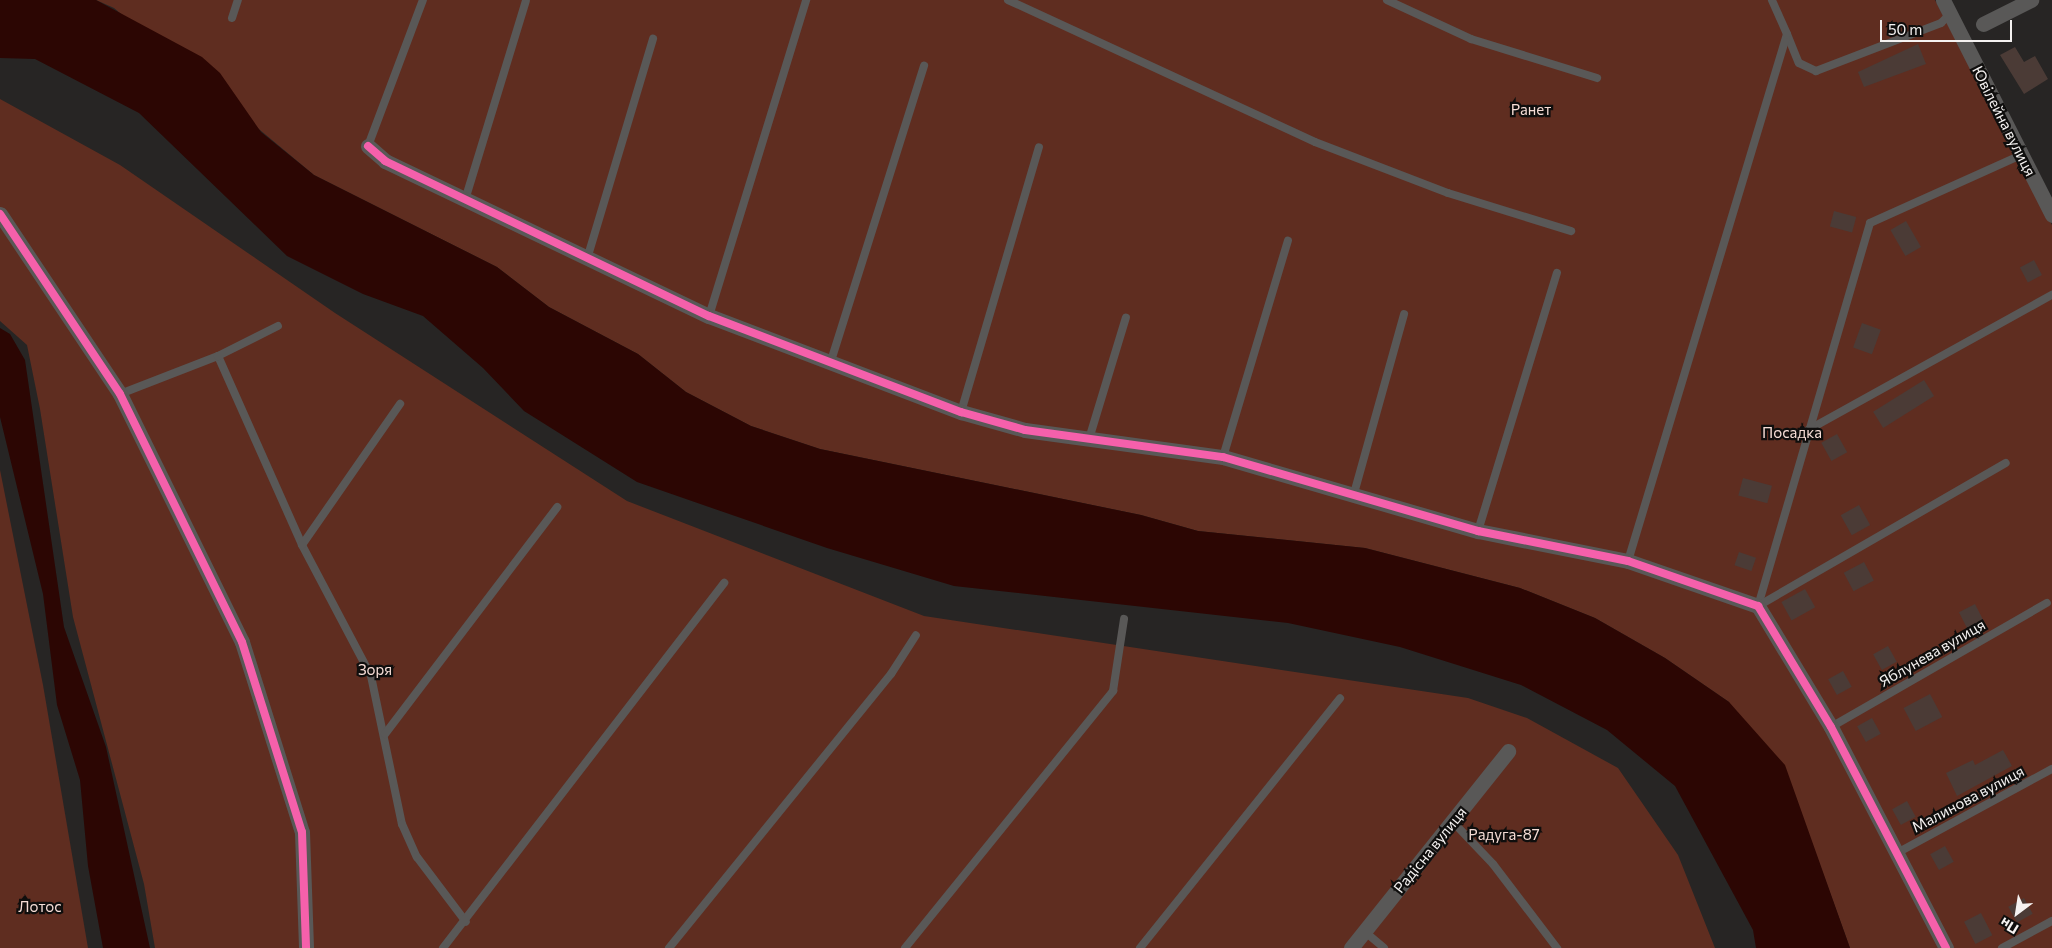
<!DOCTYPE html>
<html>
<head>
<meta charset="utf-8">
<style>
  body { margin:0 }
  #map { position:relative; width:2052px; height:948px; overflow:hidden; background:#272524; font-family:Commissioner,sans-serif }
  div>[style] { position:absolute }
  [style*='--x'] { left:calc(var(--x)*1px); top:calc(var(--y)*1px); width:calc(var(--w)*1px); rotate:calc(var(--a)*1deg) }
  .green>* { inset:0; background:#5f2d20 }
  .water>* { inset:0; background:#2c0603 }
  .building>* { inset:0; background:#4b3b36; transform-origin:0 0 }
  .lane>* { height:8px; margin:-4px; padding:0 4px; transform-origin:4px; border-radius:4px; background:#595857 }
  .street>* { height:15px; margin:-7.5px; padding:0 7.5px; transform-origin:7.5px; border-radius:7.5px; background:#595857 }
  .cycleway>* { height:8px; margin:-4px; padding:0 4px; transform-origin:4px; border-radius:4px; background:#f560ab }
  span { translate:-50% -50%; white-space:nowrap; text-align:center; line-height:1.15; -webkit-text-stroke:4.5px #0f0e0d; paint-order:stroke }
  .park-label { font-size:15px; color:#f6ddd6 }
  .street-label { font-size:15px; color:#f5f2f1 }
  .north { position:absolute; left:1992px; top:888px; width:50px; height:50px; -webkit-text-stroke:4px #0f0e0d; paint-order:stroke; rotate:211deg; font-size:14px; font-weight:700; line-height:20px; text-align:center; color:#f5f2f1 }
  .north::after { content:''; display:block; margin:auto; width:18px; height:22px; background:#f5f2f1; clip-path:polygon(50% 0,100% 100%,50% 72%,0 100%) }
  .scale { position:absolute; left:1880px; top:20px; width:132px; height:22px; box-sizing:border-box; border:2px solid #f5f2f1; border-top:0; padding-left:6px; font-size:15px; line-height:18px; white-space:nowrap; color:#f5f2f1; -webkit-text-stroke:4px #0f0e0d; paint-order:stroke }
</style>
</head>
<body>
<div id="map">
  <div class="green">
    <div style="clip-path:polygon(96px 0,1935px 0,2052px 225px,2052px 948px,1850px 948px,1808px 832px,1729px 702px,1665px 658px,1595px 618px,1520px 588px,1365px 548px,1198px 531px,1141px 515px,820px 449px,751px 426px,686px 392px,638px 354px,549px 307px,497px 267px,314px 175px,114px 8px)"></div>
    <div style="clip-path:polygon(0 99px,120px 165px,335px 313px,627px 501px,924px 616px,1468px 698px,1527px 718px,1618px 768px,1678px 855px,1715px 948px,155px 948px,144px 884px,73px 617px,40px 409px,27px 345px,0 321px)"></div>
    <div style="clip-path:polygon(0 470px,43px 685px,88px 948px,0 948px)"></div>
  </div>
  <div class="water">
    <div style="clip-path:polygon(0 0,96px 0,202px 57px,220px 73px,261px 132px,314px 175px,497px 267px,549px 307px,638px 354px,686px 392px,751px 426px,820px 449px,1141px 515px,1198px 531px,1365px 548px,1520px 588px,1595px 618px,1665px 658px,1729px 702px,1785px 765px,1850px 948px,1756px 948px,1753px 930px,1675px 786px,1607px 730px,1521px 685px,1400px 647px,1288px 623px,954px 586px,827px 548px,637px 482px,524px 411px,483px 368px,423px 316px,363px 294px,287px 256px,139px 113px,35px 59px,0 58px)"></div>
    <div style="clip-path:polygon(0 328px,10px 334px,25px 360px,64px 627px,106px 747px,150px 948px,103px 948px,88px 866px,80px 780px,57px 705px,43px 594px,0 417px)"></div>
  </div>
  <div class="building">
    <div style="clip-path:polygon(1918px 44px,1926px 64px,1864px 87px,1858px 72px)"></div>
    <div style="clip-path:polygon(2015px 47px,2024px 62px,2035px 56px,2048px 79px,2024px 94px,2000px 55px)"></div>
    <div style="left:1834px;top:211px;width:23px;height:16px;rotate:15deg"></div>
    <div style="left:1906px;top:221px;width:30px;height:18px;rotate:60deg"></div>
    <div style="left:2034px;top:260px;width:17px;height:16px;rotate:62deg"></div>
    <div style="left:1862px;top:323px;width:20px;height:26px;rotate:20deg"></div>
    <div style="left:1924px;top:380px;width:19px;height:60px;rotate:58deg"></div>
    <div style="left:1837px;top:434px;width:21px;height:18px;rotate:61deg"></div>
    <div style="left:1743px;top:478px;width:30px;height:18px;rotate:15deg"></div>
    <div style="left:1859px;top:505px;width:23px;height:21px;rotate:61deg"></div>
    <div style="left:1739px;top:552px;width:18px;height:14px;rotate:19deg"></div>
    <div style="left:1864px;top:562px;width:21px;height:23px;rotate:62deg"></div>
    <div style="left:1805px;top:589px;width:21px;height:27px;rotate:61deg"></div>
    <div style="left:1975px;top:604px;width:25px;height:18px;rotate:63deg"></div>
    <div style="left:1888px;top:646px;width:18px;height:17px;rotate:61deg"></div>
    <div style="left:1843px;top:671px;width:18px;height:17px;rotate:61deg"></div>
    <div style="left:1930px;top:694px;width:26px;height:30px;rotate:62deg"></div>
    <div style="left:1872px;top:718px;width:18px;height:17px;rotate:61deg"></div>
    <div style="clip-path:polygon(2003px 750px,2012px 766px,1957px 796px,1946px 773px,1973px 760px,1975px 765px)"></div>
    <div style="left:1907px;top:801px;width:18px;height:17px;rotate:61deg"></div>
    <div style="left:1945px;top:846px;width:18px;height:17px;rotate:61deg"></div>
    <div style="left:2024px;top:898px;width:18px;height:18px;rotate:61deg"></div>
    <div style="left:1981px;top:913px;width:25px;height:19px;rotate:63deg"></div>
  </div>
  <div class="lane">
    <div style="--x:1008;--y:0;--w:338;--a:24.8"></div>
    <div style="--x:1315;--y:142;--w:142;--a:21"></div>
    <div style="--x:1448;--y:193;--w:129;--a:17.2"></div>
    <div style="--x:1387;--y:0;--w:93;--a:24.9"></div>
    <div style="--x:1471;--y:39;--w:132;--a:17.2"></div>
    <div style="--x:232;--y:18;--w:19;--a:-72"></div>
    <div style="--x:1787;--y:34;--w:31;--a:68"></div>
    <div style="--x:1799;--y:63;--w:19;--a:25"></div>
    <div style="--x:1816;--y:71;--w:134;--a:-21"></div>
    <div style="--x:1941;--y:23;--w:13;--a:-45"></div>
    <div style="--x:368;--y:146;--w:156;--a:-69.4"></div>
    <div style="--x:465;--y:200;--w:208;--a:-73"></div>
    <div style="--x:587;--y:259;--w:230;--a:-73.3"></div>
    <div style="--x:709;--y:316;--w:331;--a:-72.9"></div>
    <div style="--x:218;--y:356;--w:207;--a:66"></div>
    <div style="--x:302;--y:545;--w:148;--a:62.2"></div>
    <div style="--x:371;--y:676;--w:151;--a:78.2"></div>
    <div style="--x:402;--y:824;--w:36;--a:66"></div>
    <div style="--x:417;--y:857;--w:81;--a:53"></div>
    <div style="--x:830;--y:364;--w:313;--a:-72.5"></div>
    <div style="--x:120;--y:394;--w:105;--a:-21.2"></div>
    <div style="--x:218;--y:356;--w:67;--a:-26.6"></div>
    <div style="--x:961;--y:412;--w:276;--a:-73.6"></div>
    <div style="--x:1808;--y:430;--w:279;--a:-29"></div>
    <div style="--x:1089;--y:439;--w:127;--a:-73.1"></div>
    <div style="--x:1223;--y:457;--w:226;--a:-73.3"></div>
    <div style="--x:1353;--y:497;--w:190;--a:-74.4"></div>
    <div style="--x:1478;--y:531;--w:270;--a:-73"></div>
    <div style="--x:302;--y:545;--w:172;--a:-55.2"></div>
    <div style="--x:1628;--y:561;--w:550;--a:-73.21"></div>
    <div style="--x:1787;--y:34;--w:37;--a:-114"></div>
    <div style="--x:1758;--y:606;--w:399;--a:-73.7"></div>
    <div style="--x:1870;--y:223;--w:166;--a:-24.2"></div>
    <div style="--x:1758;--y:606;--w:286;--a:-30"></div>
    <div style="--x:1831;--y:727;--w:249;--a:-29.9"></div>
    <div style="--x:385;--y:734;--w:285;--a:-52.8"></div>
    <div style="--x:1453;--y:822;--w:58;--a:46.4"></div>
    <div style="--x:1493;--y:864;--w:106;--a:52.7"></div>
    <div style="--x:1897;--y:853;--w:176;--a:-28.5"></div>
    <div style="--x:1364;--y:931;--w:26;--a:40"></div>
    <div style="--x:443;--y:948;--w:461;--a:-52.4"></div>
    <div style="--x:669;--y:948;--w:353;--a:-51"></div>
    <div style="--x:891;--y:674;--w:46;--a:-57.3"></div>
    <div style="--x:905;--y:948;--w:331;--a:-51"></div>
    <div style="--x:1113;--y:691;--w:73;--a:-81.3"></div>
    <div style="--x:1140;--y:948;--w:320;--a:-51.3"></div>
    <div style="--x:2002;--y:948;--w:57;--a:-28.4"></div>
  </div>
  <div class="street">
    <div style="--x:1943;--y:0;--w:241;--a:63.1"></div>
    <div style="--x:1983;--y:24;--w:54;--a:-26.6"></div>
    <div style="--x:368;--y:146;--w:23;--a:41"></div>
    <div style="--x:385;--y:161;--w:359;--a:25.6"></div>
    <div style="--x:709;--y:316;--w:270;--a:20.9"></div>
    <div style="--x:961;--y:412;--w:66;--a:15.7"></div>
    <div style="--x:1025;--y:430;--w:200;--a:7.8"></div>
    <div style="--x:1223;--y:457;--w:266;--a:16.2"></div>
    <div style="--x:1478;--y:531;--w:153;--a:11.3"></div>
    <div style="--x:1628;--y:561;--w:138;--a:19.1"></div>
    <div style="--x:1758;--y:606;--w:141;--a:58.9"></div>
    <div style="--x:1831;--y:727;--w:249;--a:62.5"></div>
    <div style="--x:0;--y:214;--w:216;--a:56.3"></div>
    <div style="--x:120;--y:394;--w:276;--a:63.8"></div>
    <div style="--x:242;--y:642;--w:199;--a:72.5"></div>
    <div style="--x:302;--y:832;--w:116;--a:88"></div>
    <div style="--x:1351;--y:948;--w:252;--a:-51.4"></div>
  </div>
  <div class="cycleway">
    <div style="--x:368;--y:146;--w:23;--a:41"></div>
    <div style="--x:385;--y:161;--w:359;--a:25.6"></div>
    <div style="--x:709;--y:316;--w:270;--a:20.9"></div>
    <div style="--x:961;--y:412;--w:66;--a:15.7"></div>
    <div style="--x:1025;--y:430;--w:200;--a:7.8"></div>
    <div style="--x:1223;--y:457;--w:266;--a:16.2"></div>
    <div style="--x:1478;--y:531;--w:153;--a:11.3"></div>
    <div style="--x:1628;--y:561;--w:138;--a:19.1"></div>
    <div style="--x:1758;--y:606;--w:141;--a:58.9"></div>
    <div style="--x:1831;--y:727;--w:249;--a:62.5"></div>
    <div style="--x:0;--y:214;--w:216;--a:56.3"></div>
    <div style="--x:120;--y:394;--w:276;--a:63.8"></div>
    <div style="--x:242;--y:642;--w:199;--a:72.5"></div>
    <div style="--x:302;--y:832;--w:116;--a:88"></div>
  </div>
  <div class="park-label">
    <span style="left:1531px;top:110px">Ранет</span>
    <span style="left:1792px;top:433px">Посадка</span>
    <span style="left:375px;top:670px">Зоря</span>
    <span style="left:1504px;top:835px">Радуга-87</span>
    <span style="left:40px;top:907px">Лотос</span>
  </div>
  <div class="street-label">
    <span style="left:2004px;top:121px;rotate:63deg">Ювілейна вулиця</span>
    <span style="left:1932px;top:653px;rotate:-30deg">Яблунева вулиця</span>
    <span style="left:1968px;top:799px;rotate:-28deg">Малинова вулиця</span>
    <span style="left:1430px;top:850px;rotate:-51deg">Радісна вулиця</span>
  </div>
  <div class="north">Пн</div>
  <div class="scale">50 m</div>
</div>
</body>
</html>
